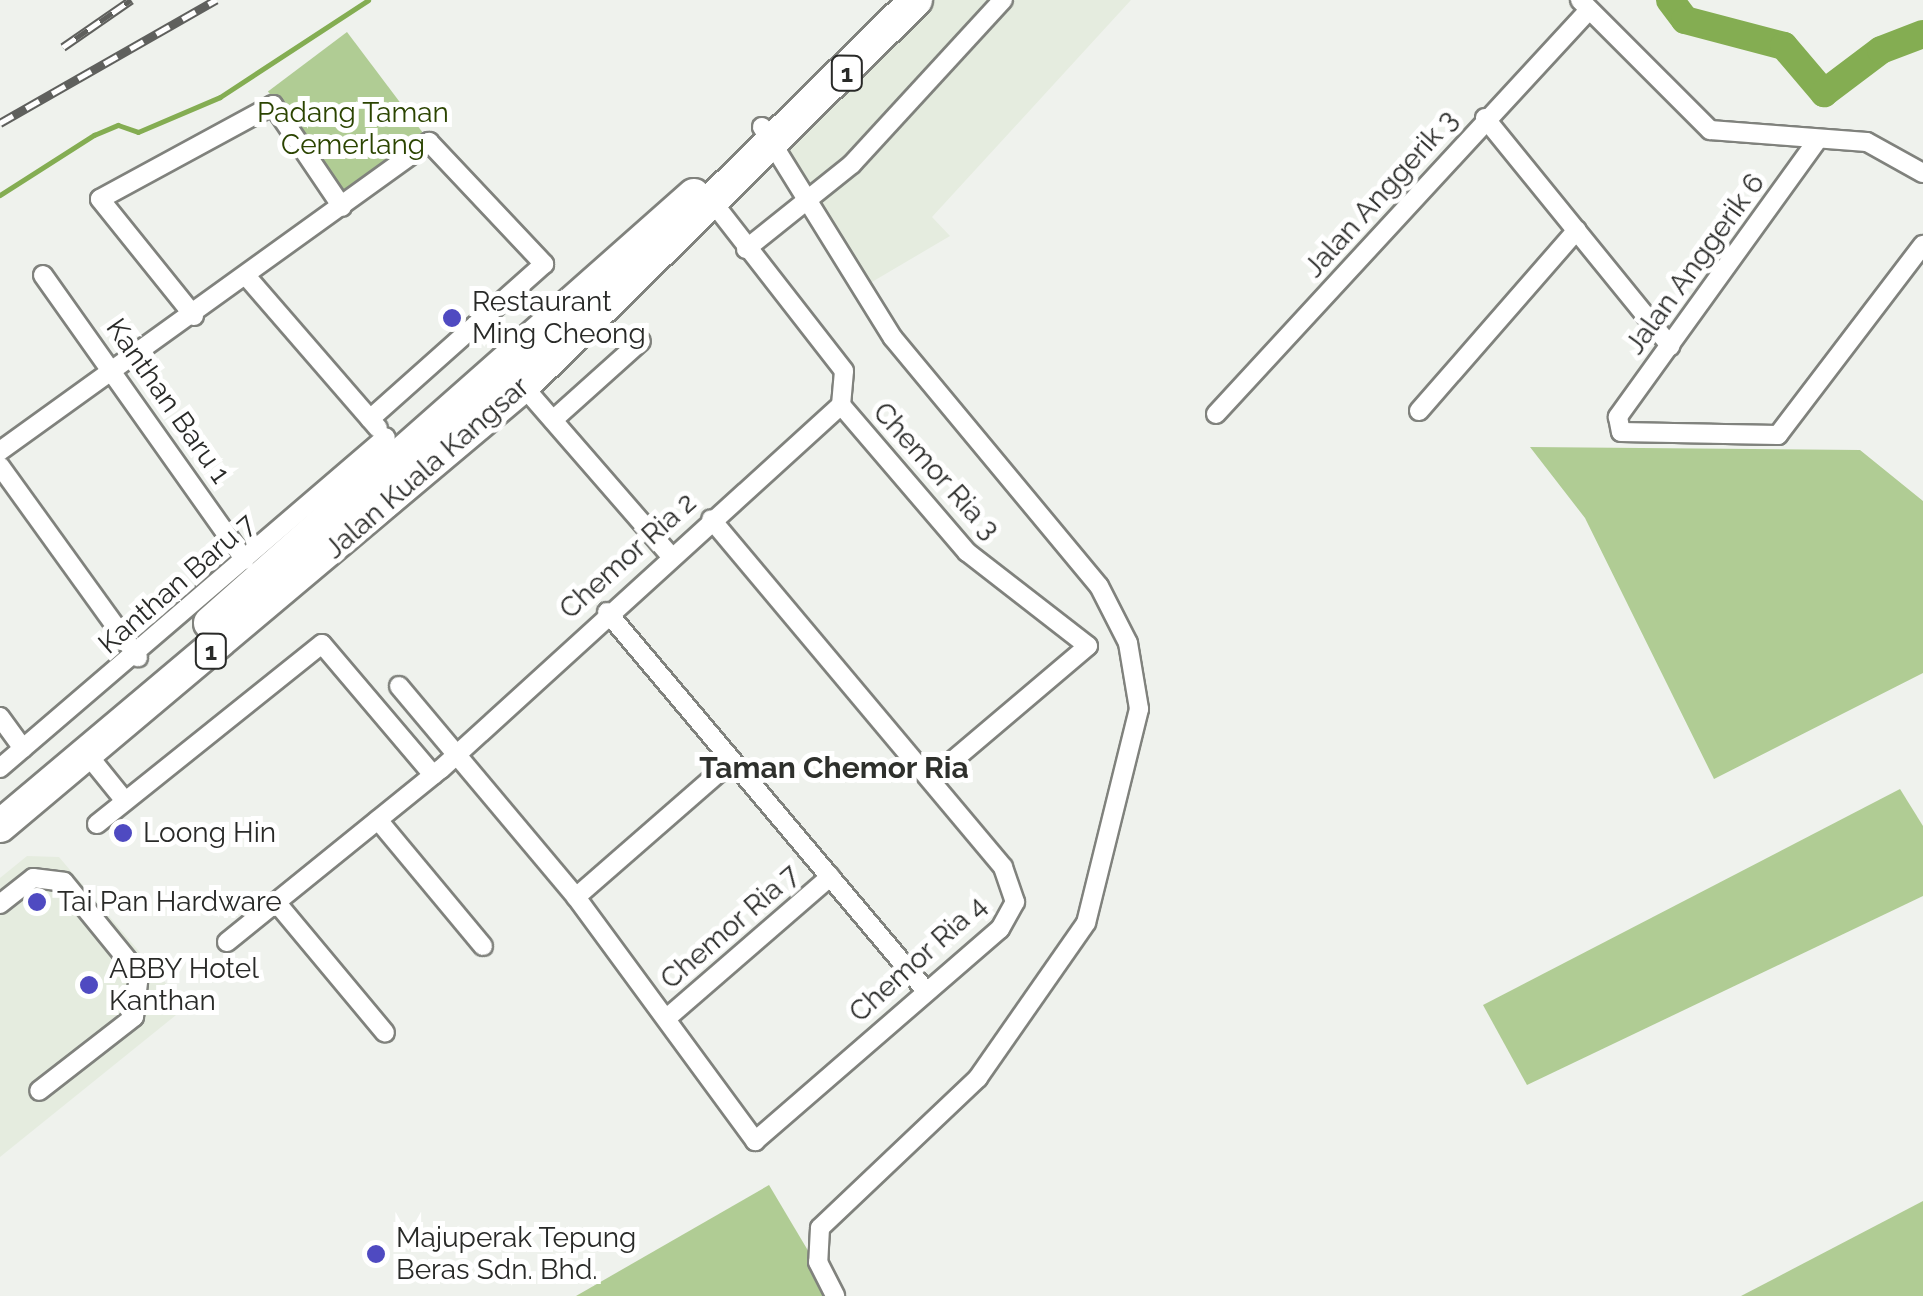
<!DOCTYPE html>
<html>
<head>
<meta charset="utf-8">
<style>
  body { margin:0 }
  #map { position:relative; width:1923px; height:1296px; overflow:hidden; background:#eff2ed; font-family:Raleway,sans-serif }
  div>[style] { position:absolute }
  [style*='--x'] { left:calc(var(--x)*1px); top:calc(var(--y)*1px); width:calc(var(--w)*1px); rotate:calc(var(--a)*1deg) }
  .built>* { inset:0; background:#e5ecdf }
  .green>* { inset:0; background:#b0cc94; transform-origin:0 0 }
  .stream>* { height:5px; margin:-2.5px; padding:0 2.5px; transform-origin:2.5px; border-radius:2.5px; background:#84ad52 }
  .river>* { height:28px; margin:-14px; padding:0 14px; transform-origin:14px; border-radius:14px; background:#84ad52 }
  .roads { filter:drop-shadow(2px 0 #80827d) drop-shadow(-2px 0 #80827d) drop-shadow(0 2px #80827d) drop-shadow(0 -2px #80827d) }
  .street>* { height:18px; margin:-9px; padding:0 9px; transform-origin:9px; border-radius:9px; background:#fff }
  .highway>* { height:32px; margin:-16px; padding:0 16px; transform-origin:16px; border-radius:16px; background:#fff }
  .rail>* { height:9px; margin-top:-4.5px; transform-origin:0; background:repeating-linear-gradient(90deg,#fff 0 15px,#5f605d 0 30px); box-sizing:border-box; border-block:2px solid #5f605d }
  .dots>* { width:28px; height:28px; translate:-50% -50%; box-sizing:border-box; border:5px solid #fff; border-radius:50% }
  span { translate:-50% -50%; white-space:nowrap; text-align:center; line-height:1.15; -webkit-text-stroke:10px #fff; paint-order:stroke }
  .shield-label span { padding:2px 8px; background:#fff; border:2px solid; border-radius:8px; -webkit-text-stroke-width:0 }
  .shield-label { font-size:25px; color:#292a28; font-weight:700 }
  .park-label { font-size:28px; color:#2b4400 }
  .street-label { font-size:28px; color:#292a28 }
  .poi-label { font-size:28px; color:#292a28 }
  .left { translate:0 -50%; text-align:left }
  .neighbourhood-label { font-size:30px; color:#2e302c; font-weight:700 }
</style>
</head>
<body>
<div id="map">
  <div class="built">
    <div style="clip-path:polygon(916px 0,1131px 0,932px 217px,950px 236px,860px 289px,776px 144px)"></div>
    <div style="clip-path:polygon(27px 856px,59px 857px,186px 1007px,0 1157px,0 878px)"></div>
  </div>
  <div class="green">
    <div style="left:347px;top:32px;width:137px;height:99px;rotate:53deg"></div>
    <div style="clip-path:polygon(1530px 447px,1860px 450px,1923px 501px,1923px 673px,1714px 779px,1585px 518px)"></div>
    <div style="clip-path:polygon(1900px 789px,1923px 826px,1923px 896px,1527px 1085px,1483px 1005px)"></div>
    <div style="clip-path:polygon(769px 1185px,835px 1296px,576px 1296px)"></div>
    <div style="clip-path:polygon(1923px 1201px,1923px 1296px,1741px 1296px)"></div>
  </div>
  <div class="stream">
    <div style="--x:0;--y:195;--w:112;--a:-32.6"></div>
    <div style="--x:94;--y:135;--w:26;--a:-23"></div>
    <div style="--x:118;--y:125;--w:21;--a:19"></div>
    <div style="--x:138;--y:132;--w:89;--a:-23.1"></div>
    <div style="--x:220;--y:97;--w:177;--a:-33.2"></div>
  </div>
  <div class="river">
    <div style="--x:1670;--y:0;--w:25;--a:53"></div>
    <div style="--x:1685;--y:20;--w:102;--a:14.7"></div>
    <div style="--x:1784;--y:46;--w:62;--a:49.6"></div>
    <div style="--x:1824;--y:93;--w:71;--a:-37"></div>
    <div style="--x:1881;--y:50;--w:45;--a:-20.9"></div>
  </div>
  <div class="roads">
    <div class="street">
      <div style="--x:1580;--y:0;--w:184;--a:45"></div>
      <div style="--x:1710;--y:130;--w:157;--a:4.4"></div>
      <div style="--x:1867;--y:142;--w:64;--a:29"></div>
      <div style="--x:1485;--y:118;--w:294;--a:50.9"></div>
      <div style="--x:762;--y:127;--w:248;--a:58.2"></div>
      <div style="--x:893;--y:338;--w:322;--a:50.3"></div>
      <div style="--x:1099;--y:586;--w:64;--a:63"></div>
      <div style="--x:1128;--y:643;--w:67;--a:80.5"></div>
      <div style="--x:1139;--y:709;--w:220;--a:103.9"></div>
      <div style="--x:1086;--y:923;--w:189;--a:124.9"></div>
      <div style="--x:978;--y:1078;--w:218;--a:136.5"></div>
      <div style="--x:820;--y:1228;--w:34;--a:93"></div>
      <div style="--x:818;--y:1262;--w:38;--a:63"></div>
      <div style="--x:1816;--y:142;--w:339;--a:125.8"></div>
      <div style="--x:1618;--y:417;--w:15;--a:79"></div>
      <div style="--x:1621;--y:432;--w:157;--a:1.1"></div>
      <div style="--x:1778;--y:435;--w:239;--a:-52.7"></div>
      <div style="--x:715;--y:205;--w:210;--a:52.1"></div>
      <div style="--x:844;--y:371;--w:34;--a:95"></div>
      <div style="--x:746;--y:249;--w:136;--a:-38.7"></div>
      <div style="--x:852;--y:164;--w:223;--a:-47.4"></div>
      <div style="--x:43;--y:275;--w:349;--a:54.7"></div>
      <div style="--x:247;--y:277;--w:200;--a:49.1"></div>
      <div style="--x:194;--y:316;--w:150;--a:-128.8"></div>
      <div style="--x:100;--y:199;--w:197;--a:-28.5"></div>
      <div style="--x:273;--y:105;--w:123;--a:55.9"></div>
      <div style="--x:523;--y:386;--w:225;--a:49"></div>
      <div style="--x:841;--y:405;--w:194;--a:49.4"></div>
      <div style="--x:967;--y:552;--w:153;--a:37.8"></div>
      <div style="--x:1088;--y:646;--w:206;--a:139.7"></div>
      <div style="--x:1419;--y:411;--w:240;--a:-48.9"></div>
      <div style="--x:1216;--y:414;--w:548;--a:-47.29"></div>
      <div style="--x:553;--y:420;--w:118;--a:-41.9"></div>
      <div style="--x:0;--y:451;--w:529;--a:-35.76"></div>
      <div style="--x:429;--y:142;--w:168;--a:46.7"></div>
      <div style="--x:544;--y:264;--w:233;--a:138.3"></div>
      <div style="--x:0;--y:466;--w:236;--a:54.2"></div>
      <div style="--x:607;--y:612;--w:495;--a:49.9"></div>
      <div style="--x:399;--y:686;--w:275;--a:50"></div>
      <div style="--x:576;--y:897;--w:303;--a:53.7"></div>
      <div style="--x:755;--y:1141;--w:324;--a:-40.9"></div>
      <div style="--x:1000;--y:929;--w:31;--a:-61"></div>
      <div style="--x:1015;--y:902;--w:37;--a:-109"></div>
      <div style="--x:1003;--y:867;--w:454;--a:-130"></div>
      <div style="--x:0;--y:717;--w:39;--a:54"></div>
      <div style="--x:87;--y:754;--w:60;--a:51"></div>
      <div style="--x:0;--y:768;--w:508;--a:-40.61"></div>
      <div style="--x:378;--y:820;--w:164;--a:50.2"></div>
      <div style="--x:97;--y:824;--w:288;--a:-38.7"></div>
      <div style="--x:322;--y:644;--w:172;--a:49.7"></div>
      <div style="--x:576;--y:897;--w:206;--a:-41.1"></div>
      <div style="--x:276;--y:902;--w:170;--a:50.2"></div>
      <div style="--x:0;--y:904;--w:42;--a:-38.2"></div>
      <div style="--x:33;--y:878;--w:31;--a:7"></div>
      <div style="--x:64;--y:882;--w:119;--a:50.8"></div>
      <div style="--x:139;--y:974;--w:43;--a:96.6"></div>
      <div style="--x:134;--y:1017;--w:120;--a:142.1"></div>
      <div style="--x:227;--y:942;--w:275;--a:-39"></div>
      <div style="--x:441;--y:769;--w:541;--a:-42.3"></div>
      <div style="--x:667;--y:1018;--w:216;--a:-40.9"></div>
    </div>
    <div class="highway">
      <div style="--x:210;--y:623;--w:646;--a:-41.49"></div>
      <div style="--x:0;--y:826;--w:683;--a:-40.07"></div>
      <div style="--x:523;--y:386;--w:551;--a:-44.49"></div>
    </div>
  </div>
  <div class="rail">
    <div style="--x:63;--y:47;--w:83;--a:-34.7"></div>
    <div style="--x:0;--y:123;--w:249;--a:-29.7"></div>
  </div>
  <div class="dots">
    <div style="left:452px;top:318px;background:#4f4ac1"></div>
    <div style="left:123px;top:833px;background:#4f4ac1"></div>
    <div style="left:37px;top:902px;background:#4f4ac1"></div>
    <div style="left:89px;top:985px;background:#4f4ac1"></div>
    <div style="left:376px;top:1254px;background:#4f4ac1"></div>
  </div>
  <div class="shield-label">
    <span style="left:847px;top:73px">1</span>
    <span style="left:211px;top:651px">1</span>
  </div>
  <div class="park-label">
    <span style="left:353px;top:129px">Padang Taman<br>Cemerlang</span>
  </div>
  <div class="street-label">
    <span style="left:1381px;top:194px;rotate:-48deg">Jalan Anggerik 3</span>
    <span style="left:1695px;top:264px;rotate:-54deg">Jalan Anggerik 6</span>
    <span style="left:168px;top:401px;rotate:55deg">Kanthan Baru 1</span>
    <span style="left:427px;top:468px;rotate:-41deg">Jalan Kuala Kangsar</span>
    <span style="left:936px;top:471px;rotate:48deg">Chemor Ria 3</span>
    <span style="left:628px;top:556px;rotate:-42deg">Chemor Ria 2</span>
    <span style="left:177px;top:584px;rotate:-41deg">Kanthan Baru 7</span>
    <span style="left:730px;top:927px;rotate:-41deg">Chemor Ria 7</span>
    <span style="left:918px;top:959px;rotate:-42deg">Chemor Ria 4</span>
  </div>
  <div class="poi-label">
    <span class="left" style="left:472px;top:318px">Restaurant<br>Ming Cheong</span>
    <span class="left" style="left:143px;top:833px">Loong Hin</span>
    <span class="left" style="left:57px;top:902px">Tai Pan Hardware</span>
    <span class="left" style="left:109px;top:985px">ABBY Hotel<br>Kanthan</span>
    <span class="left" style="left:396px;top:1254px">Majuperak Tepung<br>Beras Sdn. Bhd.</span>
  </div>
  <div class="neighbourhood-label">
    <span style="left:834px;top:768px">Taman Chemor Ria</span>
  </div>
</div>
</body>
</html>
